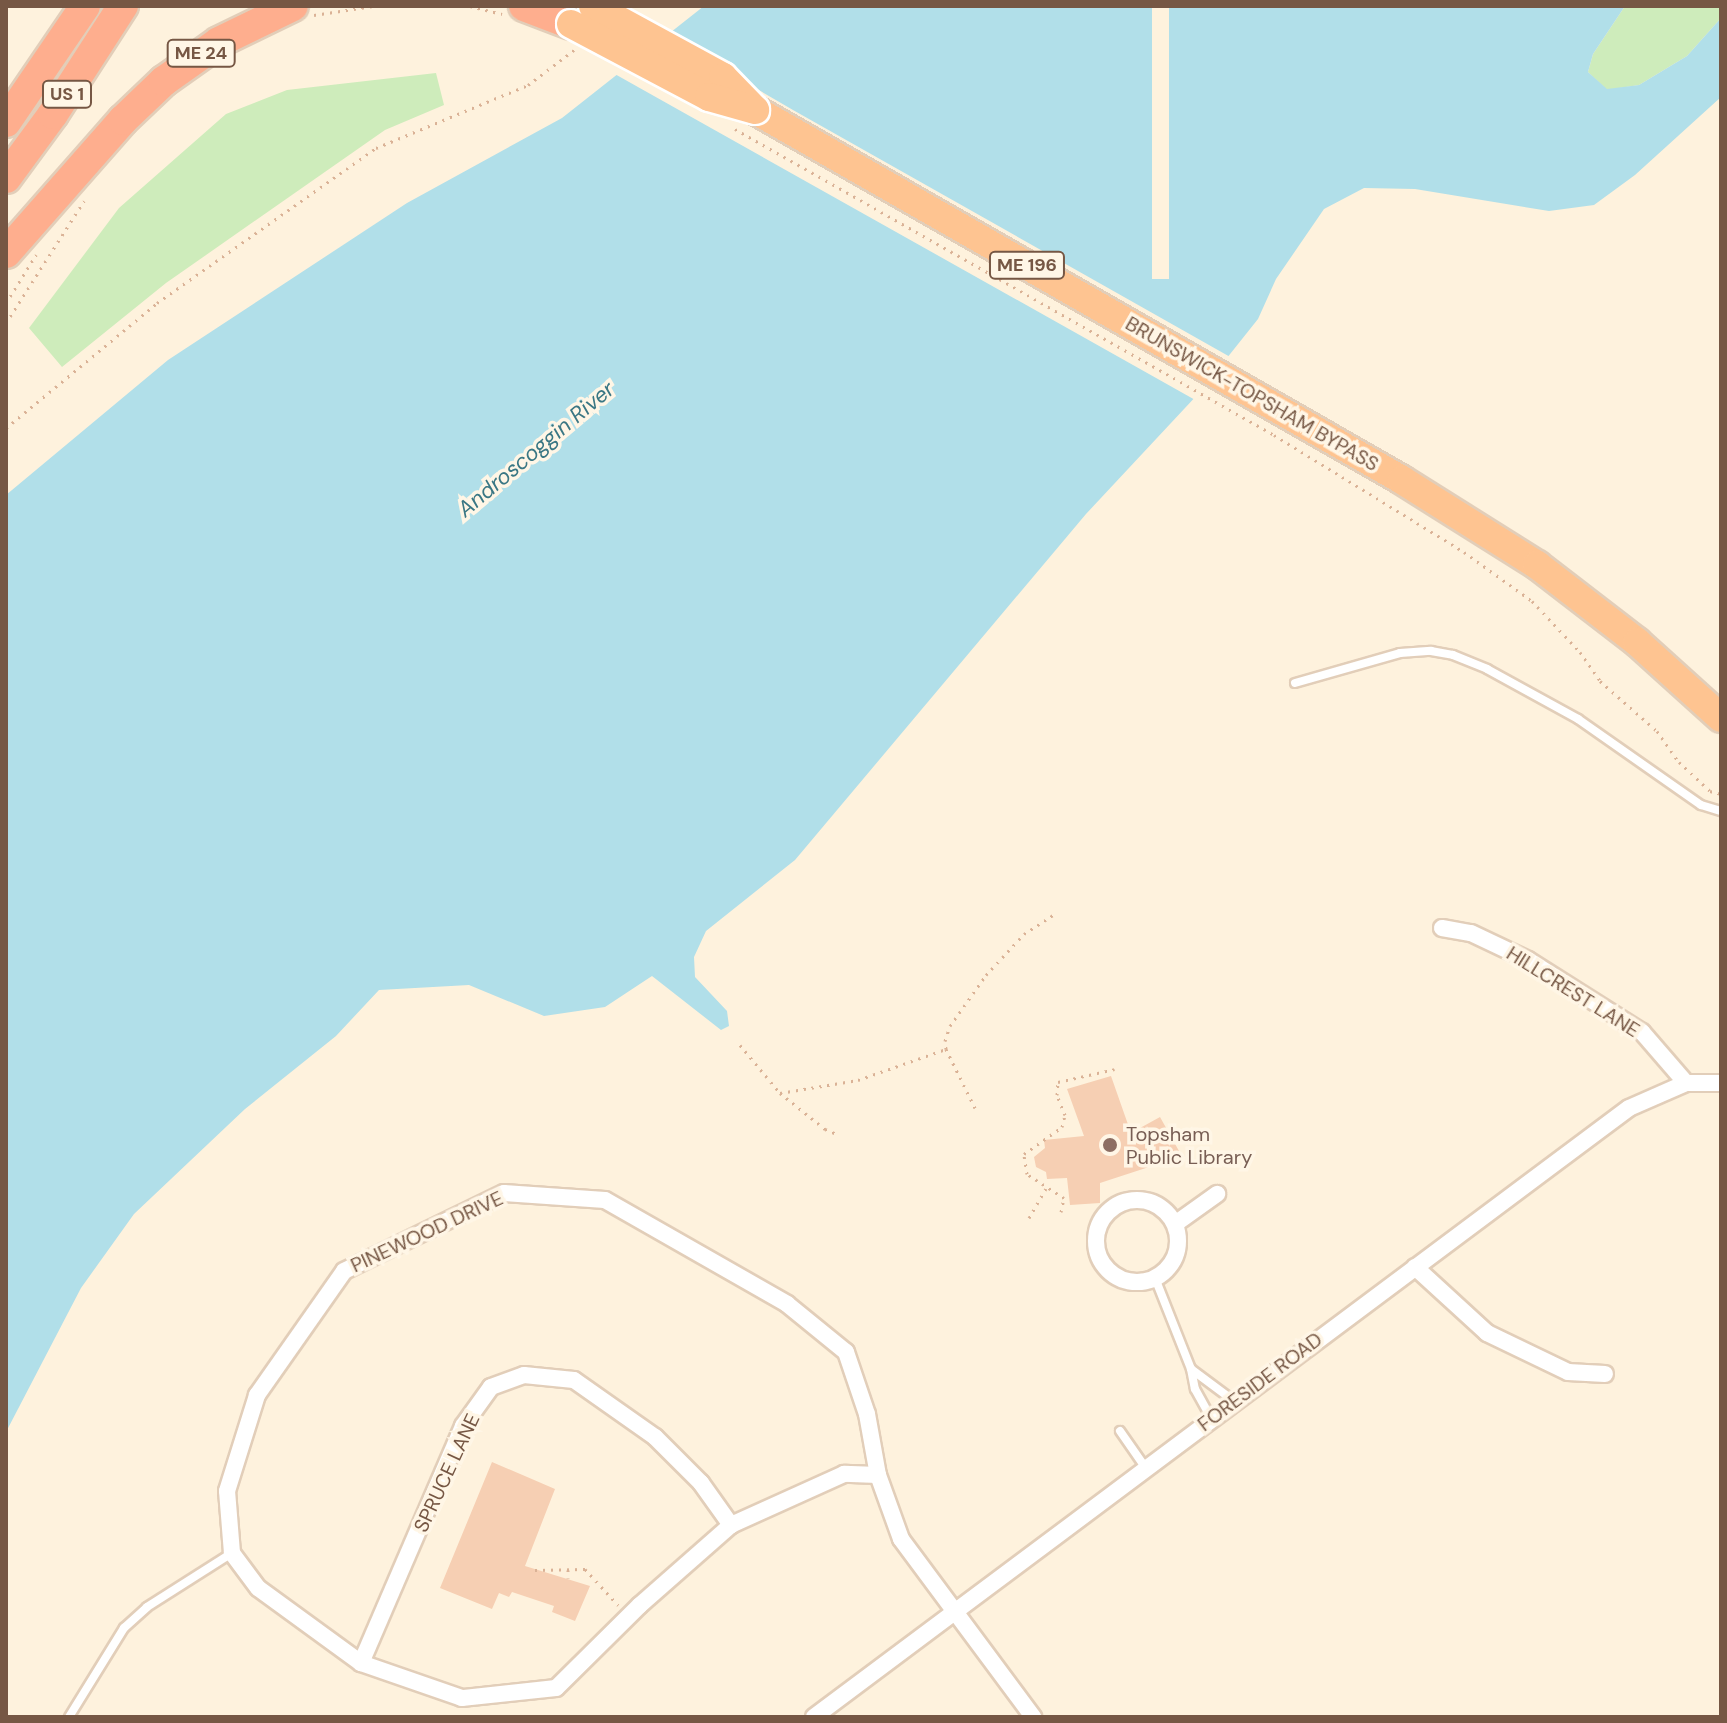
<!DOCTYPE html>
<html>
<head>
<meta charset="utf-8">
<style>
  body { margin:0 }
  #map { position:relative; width:1727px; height:1723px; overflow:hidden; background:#fef2dd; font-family:"DM Sans",sans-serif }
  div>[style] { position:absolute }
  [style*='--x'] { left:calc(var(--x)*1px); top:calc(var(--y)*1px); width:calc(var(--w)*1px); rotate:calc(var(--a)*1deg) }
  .green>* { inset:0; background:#ceecbb }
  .water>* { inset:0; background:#b1dfe9 }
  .pier>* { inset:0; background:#fef2dd; transform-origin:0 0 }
  .building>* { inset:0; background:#f6cfb3 }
  .path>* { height:3px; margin-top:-1.5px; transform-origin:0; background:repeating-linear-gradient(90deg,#dab296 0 2px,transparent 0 8px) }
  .roads { filter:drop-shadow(2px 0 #e2ceb9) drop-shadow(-2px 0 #e2ceb9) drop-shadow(0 2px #e2ceb9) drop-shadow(0 -2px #e2ceb9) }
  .service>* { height:8px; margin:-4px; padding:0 4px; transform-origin:4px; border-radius:4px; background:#fff }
  .minor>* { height:16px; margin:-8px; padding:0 8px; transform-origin:8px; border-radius:8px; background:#fff }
  .minor>.ring { margin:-8px; padding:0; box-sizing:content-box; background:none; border:16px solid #fff; border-radius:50% }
  .trunk>* { height:28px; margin:-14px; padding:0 14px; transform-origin:14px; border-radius:14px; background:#fec491 }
  .motorway>* { height:30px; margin:-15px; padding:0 15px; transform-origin:15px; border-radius:15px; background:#feae8e }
  .path-bridge>* { height:3px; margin-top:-1.5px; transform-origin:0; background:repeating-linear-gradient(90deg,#dab296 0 2px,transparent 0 8px) }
  .bridges { filter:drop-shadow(2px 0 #fff) drop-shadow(-2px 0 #fff) drop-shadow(0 2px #fff) drop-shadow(0 -2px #fff) }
  .trunk-bridge>* { height:28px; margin:-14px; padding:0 14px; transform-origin:14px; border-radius:14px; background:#fec491 }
  .dots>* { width:22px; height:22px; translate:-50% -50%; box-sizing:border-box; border:4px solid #fff6e6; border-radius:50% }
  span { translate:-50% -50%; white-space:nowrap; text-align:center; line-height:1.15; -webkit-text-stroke:7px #fff6e6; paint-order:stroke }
  .shield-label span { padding:2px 6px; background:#fff6e6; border:2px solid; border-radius:6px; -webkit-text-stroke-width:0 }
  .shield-label { font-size:18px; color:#765744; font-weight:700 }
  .street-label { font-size:20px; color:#765744 }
  .education-label { font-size:20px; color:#785e54 }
  .left { translate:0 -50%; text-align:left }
  .water-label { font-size:22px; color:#3a7784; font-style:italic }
  .frame { position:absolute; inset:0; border:8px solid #765744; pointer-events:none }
</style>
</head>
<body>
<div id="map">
  <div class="green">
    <div style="clip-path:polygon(1625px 6px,1721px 6px,1721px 18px,1687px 56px,1639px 85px,1607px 90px,1588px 72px,1593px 54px)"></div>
    <div style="clip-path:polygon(436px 73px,444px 105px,385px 130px,166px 283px,62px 367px,29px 328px,119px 208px,226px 114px,287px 90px)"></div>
  </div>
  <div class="water">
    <div style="clip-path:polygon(704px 6px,1625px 6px,1593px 54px,1588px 72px,1607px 89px,1639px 85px,1687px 56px,1721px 18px,1721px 97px,1635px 175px,1594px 205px,1549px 211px,1415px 189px,1364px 188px,1324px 209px,1276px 279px,1258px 319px,1199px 393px,1086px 514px,795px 860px,706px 931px,694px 957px,695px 977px,727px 1011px,729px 1026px,721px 1030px,652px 976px,605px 1007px,544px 1016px,469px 985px,379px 990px,336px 1036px,245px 1109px,134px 1214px,81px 1288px,6px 1432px,6px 495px,168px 360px,407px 203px,562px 118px)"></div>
  </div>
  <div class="pier">
    <div style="left:1152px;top:6px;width:17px;height:273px"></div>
    <div style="clip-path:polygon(663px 34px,793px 110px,1232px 358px,1197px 401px,613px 73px)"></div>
  </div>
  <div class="building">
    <div style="clip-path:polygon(1111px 1076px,1131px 1133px,1160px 1117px,1179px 1151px,1152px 1166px,1100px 1183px,1100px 1203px,1070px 1205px,1067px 1178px,1047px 1179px,1046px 1172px,1036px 1167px,1034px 1157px,1045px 1148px,1044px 1140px,1084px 1136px,1067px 1089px)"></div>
    <div style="clip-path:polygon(492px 1462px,555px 1489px,525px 1566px,590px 1586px,575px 1621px,552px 1612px,554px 1606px,512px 1592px,509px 1597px,499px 1593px,492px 1609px,440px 1588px)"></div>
  </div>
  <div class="path">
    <div style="--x:470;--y:6;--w:33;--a:14"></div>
    <div style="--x:314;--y:15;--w:60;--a:-8.7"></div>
    <div style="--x:6;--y:303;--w:57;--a:-58"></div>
    <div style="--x:6;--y:323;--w:145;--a:-57.4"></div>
    <div style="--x:6;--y:428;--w:196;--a:-39.6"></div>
    <div style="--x:157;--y:303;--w:268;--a:-35.3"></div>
    <div style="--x:376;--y:148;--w:165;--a:-22.5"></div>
    <div style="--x:528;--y:85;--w:58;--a:-37.3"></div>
    <div style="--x:1274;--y:435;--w:223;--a:31.6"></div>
    <div style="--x:1464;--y:552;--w:84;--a:35.8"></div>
    <div style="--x:1532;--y:601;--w:70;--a:46.7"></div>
    <div style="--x:1580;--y:652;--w:35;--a:55"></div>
    <div style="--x:1600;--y:681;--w:76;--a:41.3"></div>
    <div style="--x:1657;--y:731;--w:38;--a:55"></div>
    <div style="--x:1679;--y:762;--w:42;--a:43.1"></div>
    <div style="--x:1710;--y:791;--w:11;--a:15"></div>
    <div style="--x:740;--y:1045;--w:62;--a:50.2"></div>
    <div style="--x:780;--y:1093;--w:79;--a:-9.5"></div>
    <div style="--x:858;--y:1080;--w:93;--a:-19.4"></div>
    <div style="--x:780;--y:1093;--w:58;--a:38.7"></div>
    <div style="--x:825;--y:1129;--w:13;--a:23"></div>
    <div style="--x:975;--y:1108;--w:66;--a:-116.2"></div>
    <div style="--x:946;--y:1049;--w:8;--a:-97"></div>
    <div style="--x:945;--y:1041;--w:16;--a:-72"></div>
    <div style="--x:950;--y:1026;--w:62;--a:-54.8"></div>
    <div style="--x:986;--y:975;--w:56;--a:-47.2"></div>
    <div style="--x:1024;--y:934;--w:37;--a:-33"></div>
    <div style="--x:1061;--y:1212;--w:14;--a:-78"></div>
    <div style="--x:1064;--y:1198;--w:44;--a:-147"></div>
    <div style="--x:1027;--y:1174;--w:20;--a:-99"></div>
    <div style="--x:1024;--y:1154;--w:47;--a:-35.4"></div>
    <div style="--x:1062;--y:1127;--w:12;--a:-76"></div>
    <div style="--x:1065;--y:1115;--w:22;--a:-112"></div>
    <div style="--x:1057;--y:1095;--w:13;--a:-86"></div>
    <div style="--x:1058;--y:1082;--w:58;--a:-12.8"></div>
    <div style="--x:1029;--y:1218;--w:34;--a:-60"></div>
    <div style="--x:535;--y:1570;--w:50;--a:-1.1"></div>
    <div style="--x:585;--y:1569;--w:49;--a:47.5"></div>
    <div style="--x:568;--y:1570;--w:8;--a:90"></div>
  </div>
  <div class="roads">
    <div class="service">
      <div style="--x:1295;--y:683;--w:109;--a:-15.9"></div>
      <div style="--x:1400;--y:653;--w:31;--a:-4"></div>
      <div style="--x:1431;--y:651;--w:22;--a:10"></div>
      <div style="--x:1453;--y:655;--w:37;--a:22"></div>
      <div style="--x:1487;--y:669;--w:104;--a:28.8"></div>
      <div style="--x:1578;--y:719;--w:150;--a:35"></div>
      <div style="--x:1701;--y:805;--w:21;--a:17"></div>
      <div style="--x:1155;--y:1278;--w:98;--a:68.4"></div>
      <div style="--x:1191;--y:1369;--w:20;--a:79"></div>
      <div style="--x:1195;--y:1389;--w:33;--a:61"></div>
      <div style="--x:1191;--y:1369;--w:54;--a:36.7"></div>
      <div style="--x:1120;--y:1431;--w:44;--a:55.2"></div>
      <div style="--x:69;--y:1717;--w:105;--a:-58.3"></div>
      <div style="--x:124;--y:1628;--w:31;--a:-42"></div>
      <div style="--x:147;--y:1607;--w:101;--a:-32.4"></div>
    </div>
    <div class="minor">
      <div style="--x:1442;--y:928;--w:29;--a:10"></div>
      <div style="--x:1471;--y:933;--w:63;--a:25.3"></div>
      <div style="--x:1528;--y:960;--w:135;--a:32.3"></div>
      <div style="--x:1642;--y:1032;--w:67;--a:49.2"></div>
      <div class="ring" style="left:1096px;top:1200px;width:66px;height:66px"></div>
      <div style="--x:1175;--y:1224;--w:52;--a:-35.5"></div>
      <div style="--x:1415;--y:1267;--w:98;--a:42.5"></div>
      <div style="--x:1487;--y:1333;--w:90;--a:25.7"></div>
      <div style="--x:1568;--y:1372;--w:37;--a:3"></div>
      <div style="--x:878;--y:1475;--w:34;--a:-178"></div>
      <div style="--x:844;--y:1474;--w:124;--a:155.7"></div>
      <div style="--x:731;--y:1525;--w:121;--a:138.7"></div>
      <div style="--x:640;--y:1605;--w:118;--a:135.3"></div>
      <div style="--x:556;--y:1688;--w:95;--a:173.9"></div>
      <div style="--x:462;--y:1698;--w:107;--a:-160.9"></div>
      <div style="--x:361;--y:1663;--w:127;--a:-143.9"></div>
      <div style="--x:258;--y:1588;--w:44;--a:-126.6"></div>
      <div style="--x:232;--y:1553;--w:62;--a:-94.6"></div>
      <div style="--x:227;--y:1491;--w:101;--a:-72.6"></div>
      <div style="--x:257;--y:1395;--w:151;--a:-54.9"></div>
      <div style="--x:344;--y:1271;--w:178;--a:-26"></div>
      <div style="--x:504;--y:1193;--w:101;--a:4"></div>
      <div style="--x:605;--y:1200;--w:210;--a:29.7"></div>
      <div style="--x:787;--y:1304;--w:76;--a:39.1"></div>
      <div style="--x:846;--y:1352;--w:65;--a:71.3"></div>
      <div style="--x:867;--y:1414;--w:62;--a:79.8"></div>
      <div style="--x:878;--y:1475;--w:68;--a:70.2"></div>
      <div style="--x:901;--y:1539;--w:222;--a:53.4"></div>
      <div style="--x:361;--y:1663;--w:258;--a:-66.7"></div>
      <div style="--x:463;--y:1426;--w:48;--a:-54.3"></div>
      <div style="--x:491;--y:1387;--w:35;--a:-20"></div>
      <div style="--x:524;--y:1375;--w:50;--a:5.7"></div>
      <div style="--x:574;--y:1380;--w:99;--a:35.1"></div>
      <div style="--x:655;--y:1437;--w:65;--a:45"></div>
      <div style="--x:701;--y:1483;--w:52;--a:54.5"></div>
      <div style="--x:814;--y:1717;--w:1017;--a:-36.77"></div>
      <div style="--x:1629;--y:1108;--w:62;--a:-23.7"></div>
      <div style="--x:1686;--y:1083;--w:35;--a:0"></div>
    </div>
    <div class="trunk">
      <div style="--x:755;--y:110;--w:745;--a:29.76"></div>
      <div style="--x:1402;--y:480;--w:160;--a:32.2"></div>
      <div style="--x:1537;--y:565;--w:126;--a:37.6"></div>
      <div style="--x:1637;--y:642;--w:113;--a:42.1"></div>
    </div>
    <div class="motorway">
      <div style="--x:524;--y:6;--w:50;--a:21"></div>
      <div style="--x:6;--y:122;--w:140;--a:-55.7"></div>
      <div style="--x:6;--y:178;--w:79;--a:-53.7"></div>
      <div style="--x:53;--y:114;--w:129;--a:-57.1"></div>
      <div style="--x:6;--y:253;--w:177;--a:-48.7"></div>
      <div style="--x:123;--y:120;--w:57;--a:-43.6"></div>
      <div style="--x:164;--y:81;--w:67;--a:-35.3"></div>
      <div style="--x:219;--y:42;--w:82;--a:-25.9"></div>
    </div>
  </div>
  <div class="path-bridge">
    <div style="--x:735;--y:129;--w:620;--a:29.58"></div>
  </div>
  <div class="bridges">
    <div class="trunk-bridge">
      <div style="--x:593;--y:6;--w:148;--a:28.6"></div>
      <div style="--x:723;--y:77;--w:45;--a:45.9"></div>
      <div style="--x:571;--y:24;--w:156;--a:27.9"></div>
      <div style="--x:709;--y:97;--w:48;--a:15.8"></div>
    </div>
  </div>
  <div class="dots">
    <div style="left:1110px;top:1145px;background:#8d6e63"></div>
  </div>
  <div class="shield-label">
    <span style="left:201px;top:53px">ME 24</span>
    <span style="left:67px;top:94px">US 1</span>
    <span style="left:1027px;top:265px">ME 196</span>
  </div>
  <div class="street-label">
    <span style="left:1252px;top:394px;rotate:30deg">BRUNSWICK-TOPSHAM BYPASS</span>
    <span style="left:1573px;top:992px;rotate:32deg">HILLCREST LANE</span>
    <span style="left:427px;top:1232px;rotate:-25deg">PINEWOOD DRIVE</span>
    <span style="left:1260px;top:1382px;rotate:-37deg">FORESIDE ROAD</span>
    <span style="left:447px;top:1473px;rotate:-65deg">SPRUCE LANE</span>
  </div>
  <div class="education-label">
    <span class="left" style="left:1126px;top:1146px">Topsham<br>Public Library</span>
  </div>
  <div class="water-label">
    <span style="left:536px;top:449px;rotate:-40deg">Androscoggin River</span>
  </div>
  <div class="frame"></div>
</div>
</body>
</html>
